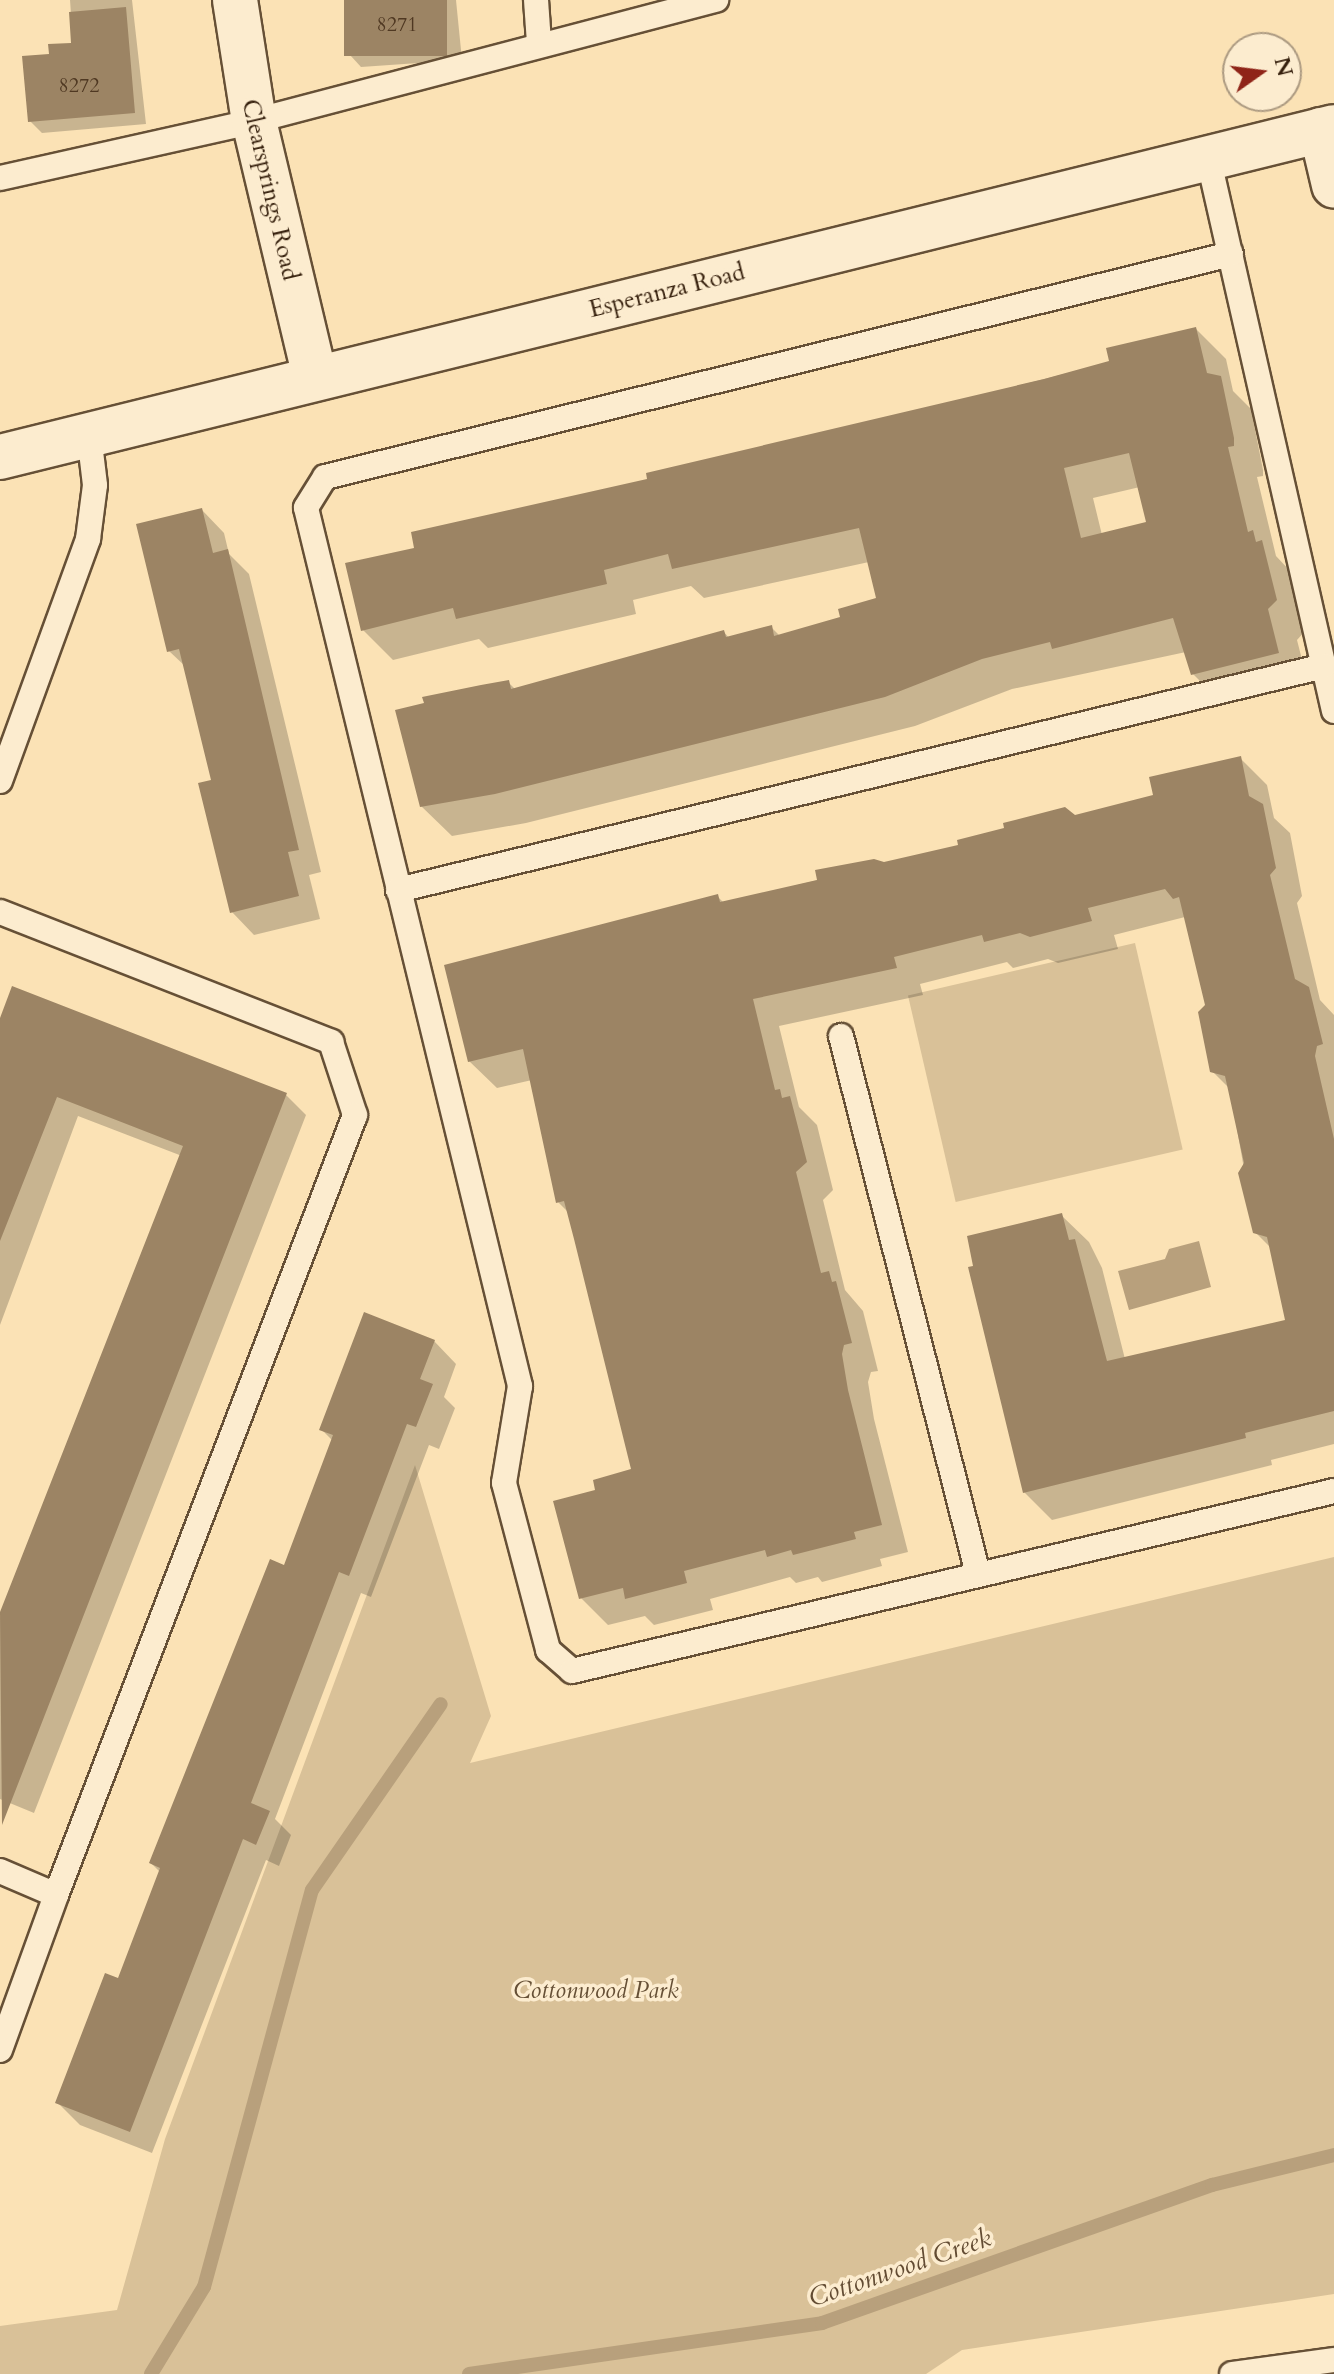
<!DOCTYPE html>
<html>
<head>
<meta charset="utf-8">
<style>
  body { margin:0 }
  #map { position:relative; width:1334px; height:2374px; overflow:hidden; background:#fbe2b5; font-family:Cardo,serif }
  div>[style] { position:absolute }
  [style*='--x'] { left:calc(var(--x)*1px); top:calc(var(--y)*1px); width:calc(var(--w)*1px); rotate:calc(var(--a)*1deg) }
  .green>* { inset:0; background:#d9c198; transform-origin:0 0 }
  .water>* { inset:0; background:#b8a07c }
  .shadow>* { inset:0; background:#0003 }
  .stream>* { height:14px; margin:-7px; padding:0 7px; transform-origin:7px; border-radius:7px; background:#b8a07c }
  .building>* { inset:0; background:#9c8464; transform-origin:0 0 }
  .roads { filter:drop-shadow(2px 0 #665036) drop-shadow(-2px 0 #665036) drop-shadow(0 2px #665036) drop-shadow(0 -2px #665036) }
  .lane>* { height:24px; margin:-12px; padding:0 12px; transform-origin:12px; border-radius:12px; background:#fceccf }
  .street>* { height:44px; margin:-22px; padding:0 22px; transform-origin:22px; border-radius:22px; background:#fceccf }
  .secondary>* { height:44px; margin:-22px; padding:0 22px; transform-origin:22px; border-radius:22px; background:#fceccf }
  span { translate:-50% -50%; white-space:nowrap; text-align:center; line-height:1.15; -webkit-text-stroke:7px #fceccf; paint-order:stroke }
  .number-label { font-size:20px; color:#4f3822 }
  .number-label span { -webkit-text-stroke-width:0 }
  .street-label { font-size:24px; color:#351f0c }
  .park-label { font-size:24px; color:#665036; font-style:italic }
  .water-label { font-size:26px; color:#634c33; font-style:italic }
  .north { position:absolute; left:1222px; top:32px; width:80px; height:80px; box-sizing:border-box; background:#fceccf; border:2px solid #ac9a81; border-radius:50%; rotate:76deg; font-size:22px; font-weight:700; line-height:32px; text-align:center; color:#351f0c }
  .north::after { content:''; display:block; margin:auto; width:28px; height:36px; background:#8f2418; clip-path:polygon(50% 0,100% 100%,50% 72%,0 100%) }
</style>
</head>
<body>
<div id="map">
  <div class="green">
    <div style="left:1135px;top:943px;width:212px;height:233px;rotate:77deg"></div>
    <div style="clip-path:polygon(415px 1465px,491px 1716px,470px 1763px,1334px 1557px,1334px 2294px,962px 2350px,926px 2374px,0 2374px,0 2326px,117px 2310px,165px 2139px)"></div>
  </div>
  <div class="water">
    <div style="clip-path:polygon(1199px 1241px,1211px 1287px,1129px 1310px,1118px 1271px,1165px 1259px,1169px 1249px)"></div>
  </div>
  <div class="shadow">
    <div style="clip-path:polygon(70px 0,132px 0,146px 124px,42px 133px,30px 121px,51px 56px,73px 44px)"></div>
    <div style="clip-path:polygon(346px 0,456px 0,462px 60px,361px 67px,350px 55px)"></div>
    <div style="clip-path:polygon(evenodd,1196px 329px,1226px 359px,1233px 391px,1251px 409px,1263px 470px,1263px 476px,1257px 477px,1276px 556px,1292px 573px,1306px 630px,1297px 640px,1308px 683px,1223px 704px,1193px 674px,1186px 652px,1012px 689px,915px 726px,526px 823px,452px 836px,421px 806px,509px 683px,516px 690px,724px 632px,729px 638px,771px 627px,780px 636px,842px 618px,879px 599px,869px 562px,704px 598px,691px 586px,633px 600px,636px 614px,488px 648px,479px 639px,393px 660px,363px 630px,417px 549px,650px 480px,1111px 362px,1196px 329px,1140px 487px,1149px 523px,1102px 535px,1093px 498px,1140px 487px)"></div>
    <div style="clip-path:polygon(202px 510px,224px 533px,229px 554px,249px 574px,321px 872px,309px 875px,320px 919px,254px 935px,232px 912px,213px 781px,186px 667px,169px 651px)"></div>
    <div style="clip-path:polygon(1240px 758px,1267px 785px,1274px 818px,1290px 833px,1302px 896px,1297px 903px,1320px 1000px,1334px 1015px,1334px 1444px,1271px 1460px,1272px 1465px,1052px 1520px,1024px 1492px,1061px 1215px,1089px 1242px,1102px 1268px,1125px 1359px,1287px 1322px,1271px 1248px,1255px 1232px,1230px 1089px,1212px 1071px,1207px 1006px,1185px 917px,1114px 935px,1118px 949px,1058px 963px,1048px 959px,1013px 968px,1007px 962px,920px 984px,923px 995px,779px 1026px,799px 1107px,817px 1125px,833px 1190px,823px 1200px,845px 1290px,863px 1311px,878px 1371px,871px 1372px,868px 1382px,874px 1419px,908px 1552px,880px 1559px,882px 1566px,822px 1582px,818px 1577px,796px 1583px,790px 1577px,710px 1599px,713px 1610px,654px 1625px,645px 1616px,608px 1625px,581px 1598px,598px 1491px,633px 1471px,568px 1212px,558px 1202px,532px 1080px,497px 1088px,469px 1061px,717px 896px,724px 903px,1075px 817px,1155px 796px)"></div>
    <div style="clip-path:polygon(0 1023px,286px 1095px,306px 1115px,34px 1813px,0 1799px,0 1618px,182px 1156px,78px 1116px,0 1325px)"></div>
    <div style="clip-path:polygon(434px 1341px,456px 1364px,444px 1397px,455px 1408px,439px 1449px,429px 1445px,371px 1597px,361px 1593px,275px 1819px,291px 1835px,279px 1866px,266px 1860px,152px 2153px,80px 2125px,57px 2102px,119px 1981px,161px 1873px,151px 1863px,285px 1567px,333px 1441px,321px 1429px)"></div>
  </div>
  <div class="stream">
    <div style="--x:151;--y:2374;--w:102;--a:-58.7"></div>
    <div style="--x:204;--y:2287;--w:411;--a:-74.8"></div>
    <div style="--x:312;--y:1890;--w:226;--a:-55.3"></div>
    <div style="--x:469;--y:2374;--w:357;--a:-8.2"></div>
    <div style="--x:822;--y:2323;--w:414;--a:-19.5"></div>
    <div style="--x:1212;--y:2185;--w:126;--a:-13.8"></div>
  </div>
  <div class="building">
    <div style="left:344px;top:0;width:103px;height:56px"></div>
    <div style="clip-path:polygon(126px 7px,135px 113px,28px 122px,22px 56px,49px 54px,48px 44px,71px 43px,69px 12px)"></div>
    <div style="clip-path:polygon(evenodd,1196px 327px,1207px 373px,1221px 376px,1234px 438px,1234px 446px,1228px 447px,1248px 532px,1253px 530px,1256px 542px,1262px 540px,1277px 600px,1268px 609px,1279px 653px,1191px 675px,1173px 618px,1052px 649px,1050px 642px,982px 659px,885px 697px,495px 794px,420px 807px,395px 710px,424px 703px,422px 697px,481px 685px,509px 680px,511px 689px,724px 630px,726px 637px,772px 625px,774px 636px,840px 617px,838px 609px,876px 598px,859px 528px,672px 569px,668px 554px,604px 570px,607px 584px,456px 619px,453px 608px,361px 631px,345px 563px,414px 548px,411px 532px,647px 479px,646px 473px,1044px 379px,1109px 361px,1106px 348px,1196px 327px,1129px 453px,1146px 522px,1081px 538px,1064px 468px,1129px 453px)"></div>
    <div style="clip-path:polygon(202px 508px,213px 553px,228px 549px,299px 850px,288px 852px,299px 896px,230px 913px,198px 783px,211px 780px,179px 649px,167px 652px,136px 524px)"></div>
    <div style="clip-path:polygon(1241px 756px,1249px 796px,1263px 804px,1276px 868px,1270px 875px,1295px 979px,1309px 987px,1323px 1044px,1317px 1046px,1315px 1056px,1334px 1139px,1334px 1411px,1245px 1433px,1246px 1438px,1023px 1493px,968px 1267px,973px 1266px,967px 1236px,1062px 1213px,1069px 1240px,1075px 1239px,1107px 1361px,1285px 1320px,1267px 1237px,1253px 1233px,1238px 1173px,1244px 1163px,1225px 1076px,1210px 1072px,1198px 1012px,1205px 1005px,1179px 897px,1173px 899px,1165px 889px,1088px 908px,1092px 921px,1030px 937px,1020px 933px,984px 942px,982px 935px,894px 957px,897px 968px,753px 999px,775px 1090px,780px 1089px,782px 1098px,790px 1096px,807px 1162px,796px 1172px,821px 1273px,829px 1271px,832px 1282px,836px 1281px,852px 1343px,844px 1345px,842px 1354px,848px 1390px,882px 1525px,854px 1532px,856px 1539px,793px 1555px,791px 1550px,767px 1557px,765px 1550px,684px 1571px,687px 1583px,625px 1599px,623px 1588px,579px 1599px,553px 1501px,595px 1490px,593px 1480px,631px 1469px,574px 1239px,564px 1201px,556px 1203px,523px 1049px,468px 1062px,444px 965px,718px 894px,720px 902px,817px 880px,815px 870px,874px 859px,884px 862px,958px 845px,957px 840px,1004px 828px,1003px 823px,1065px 807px,1075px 815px,1153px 795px,1149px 777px)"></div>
    <div style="clip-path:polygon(12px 986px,287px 1093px,2px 1825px,0 1612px,183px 1146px,57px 1097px,0 1241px,0 1018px)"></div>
    <div style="clip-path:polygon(364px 1312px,435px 1340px,420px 1379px,433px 1384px,416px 1427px,407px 1424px,349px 1576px,339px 1572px,251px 1803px,270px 1811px,256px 1845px,243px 1839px,130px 2132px,55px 2103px,105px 1973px,118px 1978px,160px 1868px,149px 1863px,270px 1559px,284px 1565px,333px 1435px,319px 1430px)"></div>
  </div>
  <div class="roads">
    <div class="lane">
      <div style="--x:536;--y:0;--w:43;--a:86"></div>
      <div style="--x:1208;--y:157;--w:568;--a:77.19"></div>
      <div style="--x:0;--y:178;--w:260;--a:-12.6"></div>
      <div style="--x:254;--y:121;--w:478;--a:-14.7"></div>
      <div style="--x:1231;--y:254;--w:933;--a:166.17"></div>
      <div style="--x:325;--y:477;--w:36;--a:122"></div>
      <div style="--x:306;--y:508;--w:904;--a:76.3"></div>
      <div style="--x:520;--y:1386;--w:98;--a:99.4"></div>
      <div style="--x:504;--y:1483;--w:173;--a:75.2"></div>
      <div style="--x:548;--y:1650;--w:32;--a:41"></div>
      <div style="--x:572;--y:1671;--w:783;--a:-13.29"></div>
      <div style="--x:0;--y:781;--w:258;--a:-70"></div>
      <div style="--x:88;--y:539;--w:54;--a:-82.6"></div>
      <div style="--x:95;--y:485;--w:50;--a:-96.8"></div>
      <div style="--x:398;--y:890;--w:953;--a:-13.6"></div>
      <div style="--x:0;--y:912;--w:356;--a:21.4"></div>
      <div style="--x:331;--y:1042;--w:77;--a:71.8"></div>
      <div style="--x:355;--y:1115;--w:835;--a:110.97"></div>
      <div style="--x:56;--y:1895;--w:61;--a:-156.8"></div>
      <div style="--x:841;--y:1036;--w:555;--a:75.71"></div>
      <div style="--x:0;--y:2050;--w:165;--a:-70.1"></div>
      <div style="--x:1232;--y:2374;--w:103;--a:-7.8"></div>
    </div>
    <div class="street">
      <div style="--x:235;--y:0;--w:122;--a:81.1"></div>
      <div style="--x:254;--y:121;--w:264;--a:76.6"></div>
    </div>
    <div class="secondary">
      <div style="--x:1321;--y:130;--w:57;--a:76.7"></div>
      <div style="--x:0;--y:457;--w:1374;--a:-13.89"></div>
    </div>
  </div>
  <div class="number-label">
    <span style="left:397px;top:24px">8271</span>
    <span style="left:79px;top:85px">8272</span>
  </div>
  <div class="street-label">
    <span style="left:270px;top:190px;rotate:77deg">Clearsprings Road</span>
    <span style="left:667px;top:291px;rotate:-14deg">Esperanza Road</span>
  </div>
  <div class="park-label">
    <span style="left:596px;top:1991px">Cottonwood Park</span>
  </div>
  <div class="water-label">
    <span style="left:900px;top:2268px;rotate:-19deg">Cottonwood Creek</span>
  </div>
  <div class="north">N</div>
</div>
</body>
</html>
